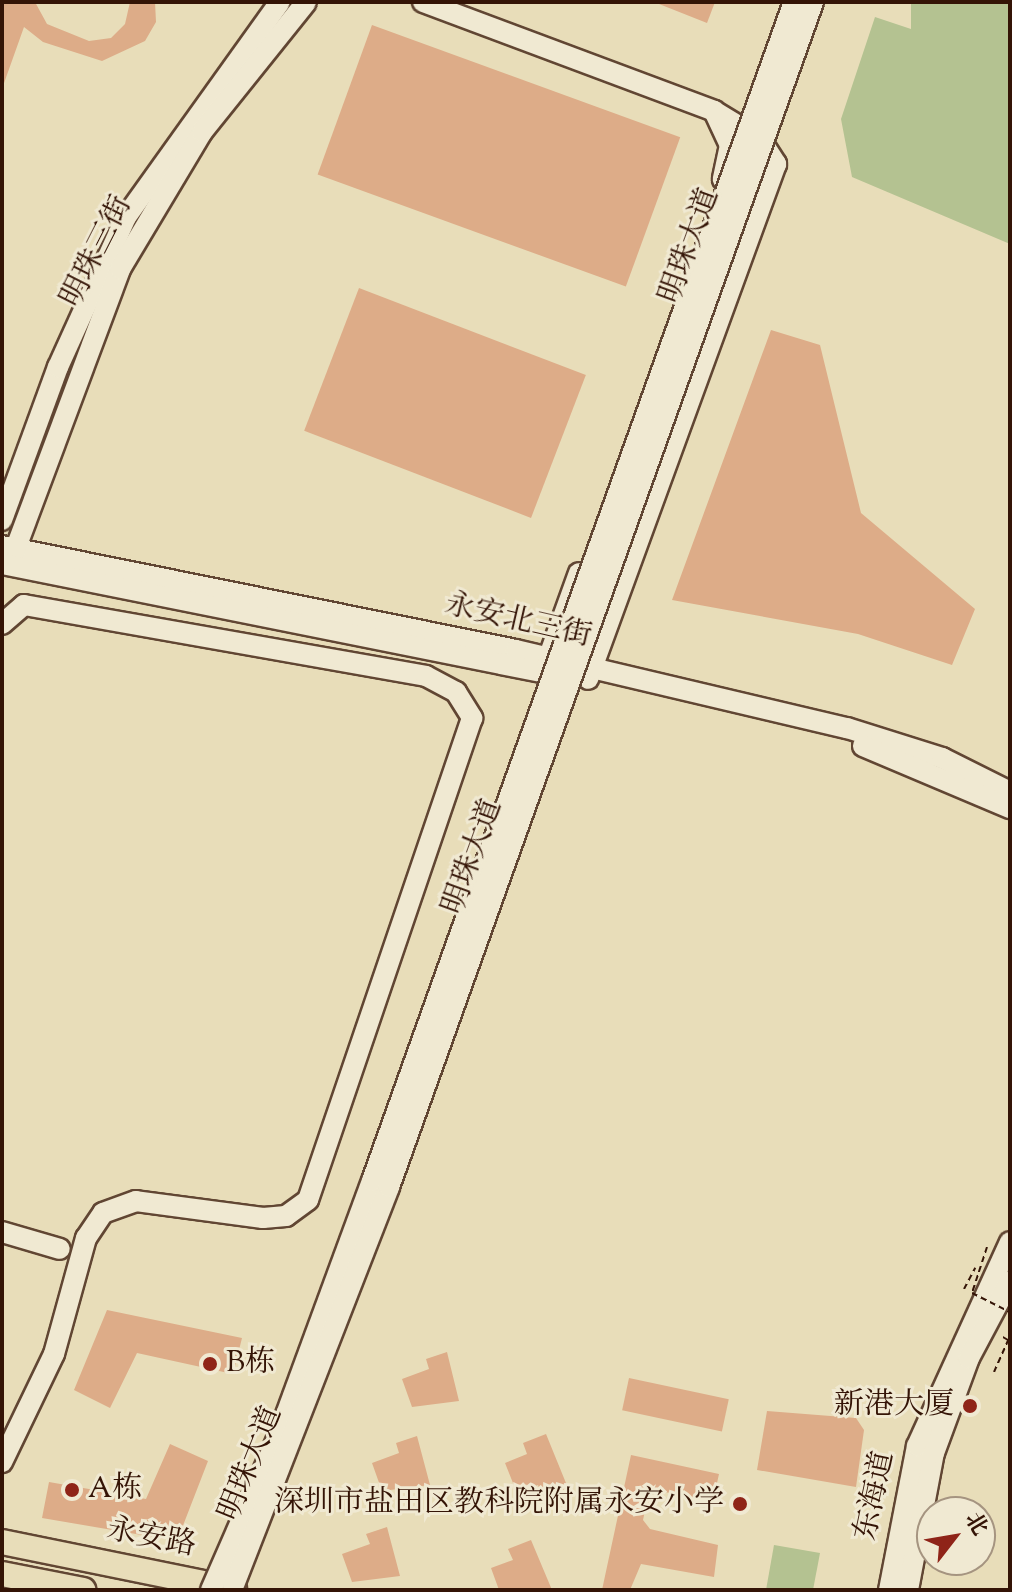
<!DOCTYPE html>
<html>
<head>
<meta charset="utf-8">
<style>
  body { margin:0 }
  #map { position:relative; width:1012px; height:1592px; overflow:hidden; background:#e8ddb9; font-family:"Sorts Mill Goudy","Noto Serif SC",serif }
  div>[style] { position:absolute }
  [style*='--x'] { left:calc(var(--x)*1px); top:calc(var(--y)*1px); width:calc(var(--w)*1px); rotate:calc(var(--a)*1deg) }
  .green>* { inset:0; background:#b4c291 }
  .building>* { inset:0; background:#ddac88; transform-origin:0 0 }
  .path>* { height:2px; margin-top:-1px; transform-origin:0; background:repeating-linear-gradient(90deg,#341406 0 6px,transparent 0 10px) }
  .roads { filter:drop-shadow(2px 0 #614633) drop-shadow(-2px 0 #614633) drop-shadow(0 2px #614633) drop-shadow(0 -2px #614633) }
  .minor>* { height:20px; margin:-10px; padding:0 10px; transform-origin:10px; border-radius:10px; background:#f0e9d2 }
  .major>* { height:24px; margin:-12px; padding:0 12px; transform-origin:12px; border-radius:12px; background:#e8ddb9 }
  .path-bridge>* { height:2px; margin-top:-1px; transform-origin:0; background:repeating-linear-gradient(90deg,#341406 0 6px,transparent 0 10px) }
  .bridges { filter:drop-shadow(2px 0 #614633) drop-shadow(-2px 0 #614633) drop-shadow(0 2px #614633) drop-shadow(0 -2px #614633) }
  .minor-bridge>* { height:20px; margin:-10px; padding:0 10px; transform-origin:10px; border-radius:10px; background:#f0e9d2 }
  .dots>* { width:22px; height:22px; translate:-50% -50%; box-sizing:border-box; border:4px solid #f0e9d2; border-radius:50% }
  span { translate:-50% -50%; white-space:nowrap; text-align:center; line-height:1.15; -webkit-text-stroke:6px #f0e9d2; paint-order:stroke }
  .street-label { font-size:30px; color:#341406 }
  .poi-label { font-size:30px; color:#341406 }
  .left { translate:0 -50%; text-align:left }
  .right { translate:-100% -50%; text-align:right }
  .frame { position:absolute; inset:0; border:4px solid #341406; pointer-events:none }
  .north { position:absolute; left:916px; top:1496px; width:80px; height:80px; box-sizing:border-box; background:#f0e9d2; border:2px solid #a59480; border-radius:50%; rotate:59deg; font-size:22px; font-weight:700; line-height:32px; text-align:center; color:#341406 }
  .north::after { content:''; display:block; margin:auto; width:28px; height:36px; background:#8f2418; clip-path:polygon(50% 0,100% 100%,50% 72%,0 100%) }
</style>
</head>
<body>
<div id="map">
  <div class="green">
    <div style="clip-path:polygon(911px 2px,1010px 2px,1010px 244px,852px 177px,841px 119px,875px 17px,911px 29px)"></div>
    <div style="clip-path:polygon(774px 1545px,820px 1553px,813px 1590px,766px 1590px)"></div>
  </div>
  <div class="building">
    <div style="clip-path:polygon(2px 2px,35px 2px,47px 24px,89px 41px,111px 38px,125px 24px,130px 2px,155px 2px,156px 22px,145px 41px,102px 61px,43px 42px,24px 27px,3px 86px)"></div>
    <div style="clip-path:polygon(654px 2px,715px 2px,707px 23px)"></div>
    <div style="left:372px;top:25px;width:328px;height:159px;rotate:20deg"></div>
    <div style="left:359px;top:288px;width:243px;height:153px;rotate:21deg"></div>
    <div style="clip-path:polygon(771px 330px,820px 345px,861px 513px,975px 609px,952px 665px,858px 634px,672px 600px)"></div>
    <div style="clip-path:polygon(107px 1310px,242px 1338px,233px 1374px,137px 1353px,110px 1408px,74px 1390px)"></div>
    <div style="clip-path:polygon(447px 1352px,459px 1401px,412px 1407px,402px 1379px,429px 1369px,426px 1359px)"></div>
    <div style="left:629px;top:1378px;width:102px;height:33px;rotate:12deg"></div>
    <div style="clip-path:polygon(767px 1411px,856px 1418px,864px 1430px,856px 1487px,757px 1470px)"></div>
    <div style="clip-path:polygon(546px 1434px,568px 1488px,542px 1497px,538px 1485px,517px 1493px,505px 1463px,527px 1454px,523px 1443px)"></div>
    <div style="clip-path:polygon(417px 1436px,430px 1485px,382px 1491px,372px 1463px,399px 1453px,396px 1443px)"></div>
    <div style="clip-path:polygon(170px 1444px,208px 1461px,177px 1541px,42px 1518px,49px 1482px,146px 1499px)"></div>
    <div style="clip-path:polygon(631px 1455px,719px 1474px,713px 1501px,659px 1491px,648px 1497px,643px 1520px,650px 1529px,718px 1545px,714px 1577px,641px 1564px,630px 1590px,602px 1590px)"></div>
    <div style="clip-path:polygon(387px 1527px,400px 1576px,352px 1582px,342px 1554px,370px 1544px,366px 1534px)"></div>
    <div style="clip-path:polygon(531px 1540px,552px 1590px,499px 1590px,491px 1568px,513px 1560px,508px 1549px)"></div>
  </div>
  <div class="path">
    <div style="--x:964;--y:1289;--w:24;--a:-62"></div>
    <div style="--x:994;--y:1372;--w:35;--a:-66"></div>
    <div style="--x:1008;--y:1340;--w:8;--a:-150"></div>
  </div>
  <div class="roads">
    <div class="minor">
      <div style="--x:423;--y:2;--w:311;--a:20.5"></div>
      <div style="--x:714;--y:111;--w:54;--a:31.3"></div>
      <div style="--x:760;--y:139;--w:30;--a:57"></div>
      <div style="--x:776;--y:164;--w:548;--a:110.05"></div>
      <div style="--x:714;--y:111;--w:38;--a:65"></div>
      <div style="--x:730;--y:145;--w:35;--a:102"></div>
      <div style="--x:2;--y:520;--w:163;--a:-69.9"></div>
      <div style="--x:58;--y:367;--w:165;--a:-65.6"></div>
      <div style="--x:126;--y:217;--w:264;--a:-54.4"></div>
      <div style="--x:2;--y:546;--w:524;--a:11.44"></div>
      <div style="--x:516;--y:650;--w:340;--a:13.3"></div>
      <div style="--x:847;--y:728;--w:100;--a:17.5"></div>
      <div style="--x:942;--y:758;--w:76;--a:26.6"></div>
      <div style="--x:11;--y:561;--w:312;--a:-69.5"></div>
      <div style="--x:120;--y:269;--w:160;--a:-59.1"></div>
      <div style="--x:202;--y:132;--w:166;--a:-51.3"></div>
      <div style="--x:2;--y:564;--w:560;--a:11.33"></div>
      <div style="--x:2;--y:624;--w:29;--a:-41"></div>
      <div style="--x:24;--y:605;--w:408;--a:10"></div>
      <div style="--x:426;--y:676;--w:34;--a:28"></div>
      <div style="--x:456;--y:692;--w:31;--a:58"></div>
      <div style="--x:472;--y:718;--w:509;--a:108.79"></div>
      <div style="--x:308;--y:1200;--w:27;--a:144"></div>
      <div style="--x:286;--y:1216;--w:23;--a:175"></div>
      <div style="--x:263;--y:1218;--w:128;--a:-172.4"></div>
      <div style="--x:136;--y:1201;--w:35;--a:160"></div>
      <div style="--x:103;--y:1213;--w:30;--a:124"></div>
      <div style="--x:86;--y:1238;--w:120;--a:105.4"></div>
      <div style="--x:54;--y:1354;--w:120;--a:115.7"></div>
      <div style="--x:555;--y:670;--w:13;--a:-122"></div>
      <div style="--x:548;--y:659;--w:91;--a:-70.2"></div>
      <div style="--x:863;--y:746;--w:160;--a:22.9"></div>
      <div style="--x:2;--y:1232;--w:60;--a:16.3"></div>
      <div style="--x:889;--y:1590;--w:147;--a:-79"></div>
      <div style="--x:917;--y:1446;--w:224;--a:-65.5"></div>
      <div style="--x:908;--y:1590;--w:139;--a:-79.3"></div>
      <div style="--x:934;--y:1453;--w:101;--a:-69.8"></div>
      <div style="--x:969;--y:1358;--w:87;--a:-62"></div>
    </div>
    <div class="major">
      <div style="--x:2;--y:1542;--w:237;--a:11.5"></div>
      <div style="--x:2;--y:1574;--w:83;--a:11.2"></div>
    </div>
  </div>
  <div class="path-bridge">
    <div style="--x:987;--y:1247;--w:48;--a:108.1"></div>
    <div style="--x:972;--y:1293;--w:42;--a:26.6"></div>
  </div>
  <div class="bridges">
    <div class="minor-bridge">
      <div style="--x:211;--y:1590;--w:165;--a:-66.4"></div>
      <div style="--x:277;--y:1439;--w:275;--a:-69.8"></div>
      <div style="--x:372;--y:1181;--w:1252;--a:-70.31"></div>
      <div style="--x:232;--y:1590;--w:433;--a:-68.7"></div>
      <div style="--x:389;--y:1187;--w:1259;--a:-70.31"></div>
    </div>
  </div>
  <div class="dots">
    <div style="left:210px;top:1364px;background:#8f2418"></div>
    <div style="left:970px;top:1406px;background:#8f2418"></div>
    <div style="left:72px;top:1490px;background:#8f2418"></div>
    <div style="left:740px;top:1504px;background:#8f2418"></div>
  </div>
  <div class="street-label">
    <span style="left:691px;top:246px;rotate:-70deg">明珠大道</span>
    <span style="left:98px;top:252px;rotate:-63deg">明珠三街</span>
    <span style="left:518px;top:622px;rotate:13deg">永安北三街</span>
    <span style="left:474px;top:857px;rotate:-70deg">明珠大道</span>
    <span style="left:252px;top:1464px;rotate:-68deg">明珠大道</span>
    <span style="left:876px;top:1496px;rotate:-78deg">东海道</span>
    <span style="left:151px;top:1539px;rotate:11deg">永安路</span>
  </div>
  <div class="poi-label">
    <span class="left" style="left:226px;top:1364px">B栋</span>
    <span class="right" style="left:954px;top:1406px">新港大厦</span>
    <span class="left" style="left:88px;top:1490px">A栋</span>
    <span class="right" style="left:724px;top:1504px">深圳市盐田区教科院附属永安小学</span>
  </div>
  <div class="frame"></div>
  <div class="north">北</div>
</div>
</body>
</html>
